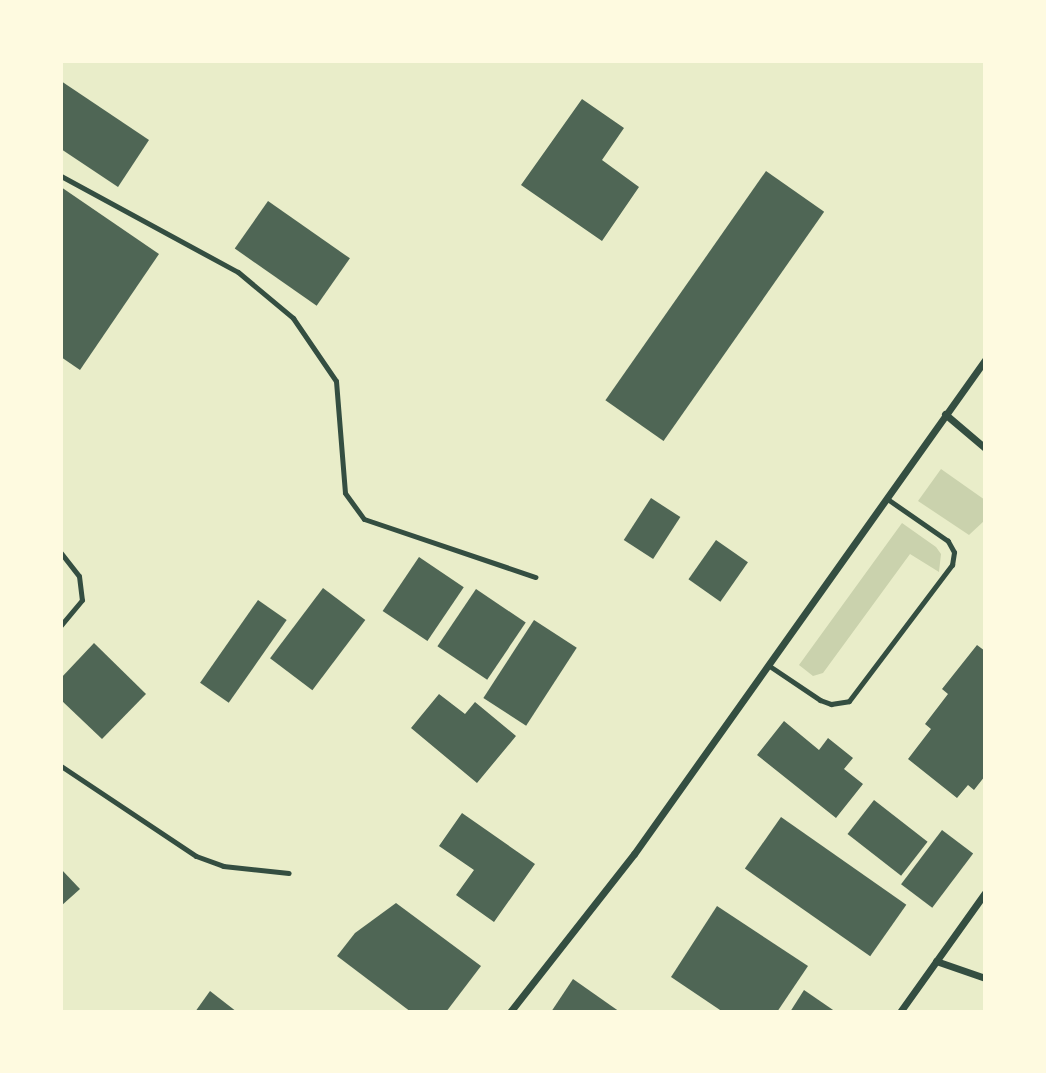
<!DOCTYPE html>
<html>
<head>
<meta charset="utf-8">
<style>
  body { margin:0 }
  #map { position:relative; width:1046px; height:1073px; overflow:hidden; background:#e9edc9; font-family:"Nunito Sans",sans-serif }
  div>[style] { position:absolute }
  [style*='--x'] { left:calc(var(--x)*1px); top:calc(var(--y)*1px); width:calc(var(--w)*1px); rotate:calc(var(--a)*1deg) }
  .green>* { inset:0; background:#cad2ad }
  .building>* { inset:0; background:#4f6655; transform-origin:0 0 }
  .service>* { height:5px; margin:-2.5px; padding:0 2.5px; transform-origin:2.5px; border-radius:2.5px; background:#344e41 }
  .minor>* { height:7px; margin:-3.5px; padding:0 3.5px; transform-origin:3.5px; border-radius:3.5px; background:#344e41 }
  span { translate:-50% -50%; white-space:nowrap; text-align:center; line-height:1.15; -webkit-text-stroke:6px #fefae0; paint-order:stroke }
  .frame { position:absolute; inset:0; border:63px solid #fefae0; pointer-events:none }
</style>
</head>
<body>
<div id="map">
  <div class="green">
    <div style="clip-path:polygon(941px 469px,985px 500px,985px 520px,969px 535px,918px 501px)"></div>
    <div style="clip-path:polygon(902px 523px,936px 547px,941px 554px,939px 572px,910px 554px,823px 673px,813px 676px,799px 665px)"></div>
  </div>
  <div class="building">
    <div style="clip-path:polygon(61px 81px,149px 140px,118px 187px,61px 149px)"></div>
    <div style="clip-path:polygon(582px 99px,624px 128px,602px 160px,639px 187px,602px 241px,521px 185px)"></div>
    <div style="left:766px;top:171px;width:71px;height:280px;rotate:35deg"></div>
    <div style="clip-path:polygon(61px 187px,159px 254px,80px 370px,61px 357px)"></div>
    <div style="left:268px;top:201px;width:100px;height:58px;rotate:35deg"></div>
    <div style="left:651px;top:498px;width:35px;height:50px;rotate:33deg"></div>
    <div style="left:716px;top:540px;width:39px;height:48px;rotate:35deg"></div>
    <div style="left:419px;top:557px;width:54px;height:65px;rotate:34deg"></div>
    <div style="left:323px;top:588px;width:53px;height:88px;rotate:37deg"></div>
    <div style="left:476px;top:589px;width:60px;height:69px;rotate:34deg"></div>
    <div style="left:258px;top:600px;width:35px;height:101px;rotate:35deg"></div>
    <div style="left:534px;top:620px;width:51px;height:93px;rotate:33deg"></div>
    <div style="clip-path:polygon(94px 643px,146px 694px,102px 739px,61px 700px,61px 678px)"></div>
    <div style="clip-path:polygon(977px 645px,985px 651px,985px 776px,974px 790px,968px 785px,957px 798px,908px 759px,931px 729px,925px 724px,948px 694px,942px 689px)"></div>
    <div style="clip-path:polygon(439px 694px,465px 714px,475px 702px,516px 736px,477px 783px,411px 728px)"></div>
    <div style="clip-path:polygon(784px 721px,819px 750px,828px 738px,853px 758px,844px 769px,863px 784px,836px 818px,757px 755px)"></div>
    <div style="left:874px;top:800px;width:68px;height:43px;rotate:38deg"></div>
    <div style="clip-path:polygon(462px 813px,535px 864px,494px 922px,456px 895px,474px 870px,439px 846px)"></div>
    <div style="left:781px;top:817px;width:153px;height:63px;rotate:35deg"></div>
    <div style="left:942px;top:830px;width:39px;height:68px;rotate:37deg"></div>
    <div style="clip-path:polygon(61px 869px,80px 889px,61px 906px)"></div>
    <div style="clip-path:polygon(396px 903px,481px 966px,446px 1012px,411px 1012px,337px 956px,355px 933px)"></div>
    <div style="clip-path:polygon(717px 906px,808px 966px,777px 1012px,723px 1012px,671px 977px)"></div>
    <div style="clip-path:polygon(573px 979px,620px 1012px,551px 1012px)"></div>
    <div style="clip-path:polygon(804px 990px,836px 1012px,790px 1012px)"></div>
    <div style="clip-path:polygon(210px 991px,237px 1012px,195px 1012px)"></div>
  </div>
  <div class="service">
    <div style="--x:61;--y:176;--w:201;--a:28.5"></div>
    <div style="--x:238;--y:272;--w:72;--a:39.9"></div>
    <div style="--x:293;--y:318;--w:76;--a:55.7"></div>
    <div style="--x:336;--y:381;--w:112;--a:85.4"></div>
    <div style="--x:345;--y:493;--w:32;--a:54"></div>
    <div style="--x:364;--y:519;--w:181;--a:18.7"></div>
    <div style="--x:61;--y:553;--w:29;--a:52"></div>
    <div style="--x:79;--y:576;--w:24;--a:83"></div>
    <div style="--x:82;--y:600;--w:33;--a:130"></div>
    <div style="--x:768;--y:665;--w:63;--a:33.9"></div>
    <div style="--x:820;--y:700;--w:12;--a:20"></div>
    <div style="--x:831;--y:704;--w:18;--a:-9"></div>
    <div style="--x:849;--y:701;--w:171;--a:-52.9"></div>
    <div style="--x:952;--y:565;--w:13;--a:-81"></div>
    <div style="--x:954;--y:552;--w:13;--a:-119"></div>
    <div style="--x:948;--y:541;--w:75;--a:-145.3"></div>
    <div style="--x:61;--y:766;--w:162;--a:33.7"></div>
    <div style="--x:196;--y:856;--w:29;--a:20"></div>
    <div style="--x:223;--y:866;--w:66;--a:6.1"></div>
  </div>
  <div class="minor">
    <div style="--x:945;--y:414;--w:52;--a:40.4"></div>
    <div style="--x:936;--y:961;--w:52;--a:19.1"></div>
    <div style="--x:510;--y:1012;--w:201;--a:-51.9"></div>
    <div style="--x:634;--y:854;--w:606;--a:-54.61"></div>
    <div style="--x:900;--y:1012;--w:146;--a:-54.5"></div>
  </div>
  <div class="frame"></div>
</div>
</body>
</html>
